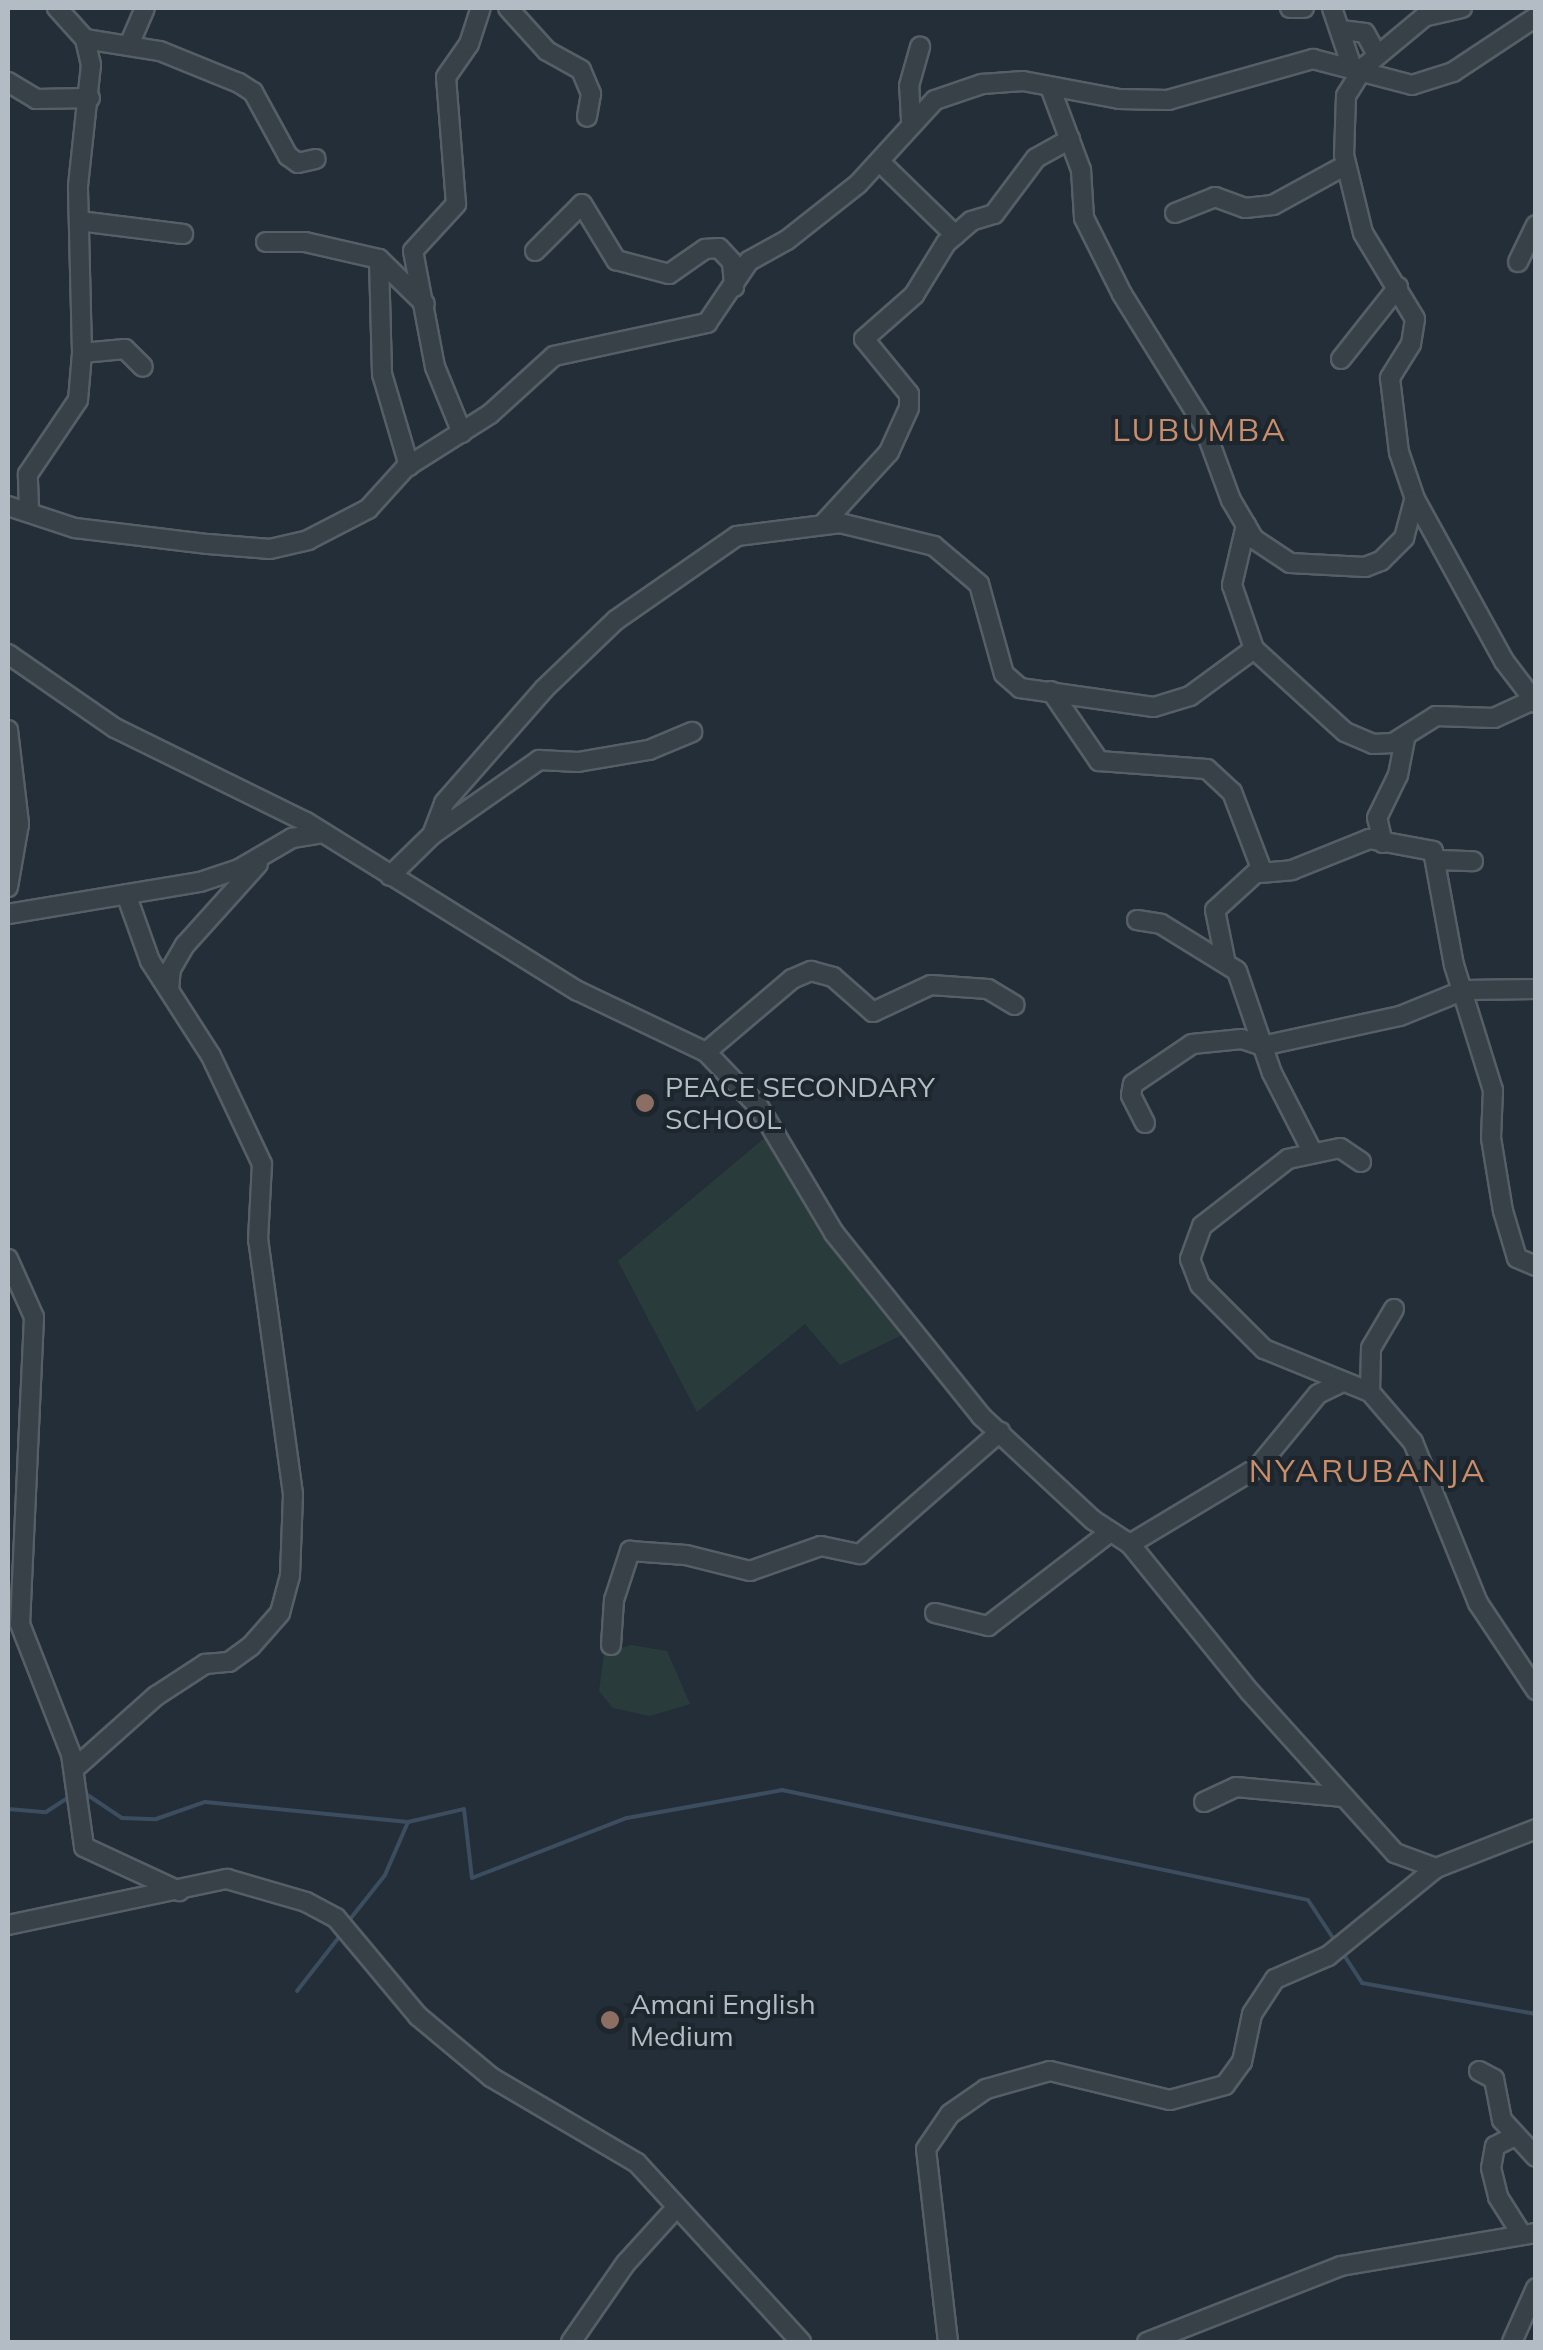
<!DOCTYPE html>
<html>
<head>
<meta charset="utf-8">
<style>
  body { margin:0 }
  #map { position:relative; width:1543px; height:2350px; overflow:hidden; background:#242e38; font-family:Mulish,sans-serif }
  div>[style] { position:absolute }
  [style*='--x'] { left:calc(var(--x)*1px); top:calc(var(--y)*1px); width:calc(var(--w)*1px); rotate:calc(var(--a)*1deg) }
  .green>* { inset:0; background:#293c3b }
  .stream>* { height:4px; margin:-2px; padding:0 2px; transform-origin:2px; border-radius:2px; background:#3b4d5f }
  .roads { filter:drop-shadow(2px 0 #565e66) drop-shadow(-2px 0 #565e66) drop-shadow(0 2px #565e66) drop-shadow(0 -2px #565e66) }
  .minor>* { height:18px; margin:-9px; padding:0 9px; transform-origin:9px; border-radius:9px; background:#384048 }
  .dots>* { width:28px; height:28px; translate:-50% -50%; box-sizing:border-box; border:5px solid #1d252d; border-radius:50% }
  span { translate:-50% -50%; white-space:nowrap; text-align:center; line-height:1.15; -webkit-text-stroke:8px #1d252d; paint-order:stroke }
  .poi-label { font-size:28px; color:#b3bbc4 }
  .left { translate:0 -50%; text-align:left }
  .quarter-label { font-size:32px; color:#c88d6a; letter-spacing:2.5px }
  .frame { position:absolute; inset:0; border:10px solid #b3bbc4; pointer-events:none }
</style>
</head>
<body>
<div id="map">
  <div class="green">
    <div style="clip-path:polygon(767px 1136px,906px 1333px,840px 1365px,805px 1324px,697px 1412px,618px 1261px)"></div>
    <div style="clip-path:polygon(631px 1645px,667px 1651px,690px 1704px,650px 1716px,613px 1708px,599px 1691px,604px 1654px)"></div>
  </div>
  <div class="stream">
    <div style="--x:83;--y:1792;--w:47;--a:33.7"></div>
    <div style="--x:122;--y:1818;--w:34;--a:2"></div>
    <div style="--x:156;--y:1819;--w:52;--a:-19.1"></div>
    <div style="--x:205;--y:1802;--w:204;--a:5.6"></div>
    <div style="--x:8;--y:1809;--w:38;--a:5"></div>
    <div style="--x:46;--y:1812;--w:27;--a:-33"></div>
    <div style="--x:347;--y:1923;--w:61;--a:-51.6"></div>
    <div style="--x:385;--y:1875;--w:58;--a:-66.5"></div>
    <div style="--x:408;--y:1822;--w:57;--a:-13.1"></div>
    <div style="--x:464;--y:1809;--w:69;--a:83.4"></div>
    <div style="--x:472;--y:1878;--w:166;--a:-21.2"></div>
    <div style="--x:627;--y:1818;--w:158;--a:-10.2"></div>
    <div style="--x:782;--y:1790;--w:537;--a:11.81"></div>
    <div style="--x:1308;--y:1900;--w:53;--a:56.6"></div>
    <div style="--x:1342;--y:1952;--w:37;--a:57"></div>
    <div style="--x:1362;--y:1983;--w:177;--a:10.1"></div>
    <div style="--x:297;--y:1991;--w:70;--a:-52"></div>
  </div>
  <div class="roads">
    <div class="minor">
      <div style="--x:508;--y:8;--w:58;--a:47.8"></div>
      <div style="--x:547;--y:51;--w:39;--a:29"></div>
      <div style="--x:581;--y:70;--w:26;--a:67"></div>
      <div style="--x:591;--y:94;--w:23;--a:100"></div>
      <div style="--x:1290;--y:8;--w:14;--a:0"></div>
      <div style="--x:1332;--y:8;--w:59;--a:71.3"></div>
      <div style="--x:1462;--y:8;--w:39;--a:167"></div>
      <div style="--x:1424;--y:17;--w:78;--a:140.2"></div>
      <div style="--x:1364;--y:67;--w:34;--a:122"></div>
      <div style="--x:1346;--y:96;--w:59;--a:91.9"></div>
      <div style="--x:1344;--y:155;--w:80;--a:76.3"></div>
      <div style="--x:1363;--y:233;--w:100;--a:58.8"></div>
      <div style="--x:1415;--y:319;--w:25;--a:99"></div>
      <div style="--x:1411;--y:344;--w:40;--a:122"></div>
      <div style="--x:1390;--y:378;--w:75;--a:83.1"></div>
      <div style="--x:1399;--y:452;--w:50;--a:71.2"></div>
      <div style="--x:1415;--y:499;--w:185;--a:61.2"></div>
      <div style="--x:1504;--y:661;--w:53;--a:52.7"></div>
      <div style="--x:1341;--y:30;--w:24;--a:7"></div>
      <div style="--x:1365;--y:33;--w:25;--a:61"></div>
      <div style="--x:85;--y:39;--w:76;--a:9.1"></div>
      <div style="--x:160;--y:51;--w:85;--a:22.1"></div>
      <div style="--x:239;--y:83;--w:17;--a:33"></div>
      <div style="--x:253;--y:92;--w:73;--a:61.3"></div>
      <div style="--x:288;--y:156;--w:12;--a:35"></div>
      <div style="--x:298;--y:163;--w:18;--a:-13"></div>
      <div style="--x:129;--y:45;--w:40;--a:-66.6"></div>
      <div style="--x:8;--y:82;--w:33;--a:31"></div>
      <div style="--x:36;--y:99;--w:54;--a:-1.1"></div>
      <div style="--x:1050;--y:87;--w:89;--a:69.5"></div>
      <div style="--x:1081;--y:170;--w:48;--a:86.4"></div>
      <div style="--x:1084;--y:218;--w:85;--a:63.4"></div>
      <div style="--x:1122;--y:294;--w:153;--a:58.1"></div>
      <div style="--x:1203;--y:424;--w:81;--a:69.8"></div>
      <div style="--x:1231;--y:500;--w:45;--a:59.5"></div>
      <div style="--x:1254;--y:539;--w:43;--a:33.7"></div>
      <div style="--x:1290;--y:563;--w:75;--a:3.1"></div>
      <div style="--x:1365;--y:567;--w:17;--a:-21"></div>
      <div style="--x:1381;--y:561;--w:33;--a:-45"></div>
      <div style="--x:1404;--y:538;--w:38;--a:-75"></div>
      <div style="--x:911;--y:120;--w:34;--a:-93"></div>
      <div style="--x:909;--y:86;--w:41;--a:-74.2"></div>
      <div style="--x:880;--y:162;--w:105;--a:44.2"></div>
      <div style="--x:1175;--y:213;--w:43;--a:-21.8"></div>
      <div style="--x:1215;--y:197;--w:32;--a:20"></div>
      <div style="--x:1245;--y:208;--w:28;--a:-6"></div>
      <div style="--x:1273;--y:205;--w:83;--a:-28.7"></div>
      <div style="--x:79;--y:221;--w:105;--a:7.1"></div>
      <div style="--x:266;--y:242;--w:39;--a:0"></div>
      <div style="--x:305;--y:242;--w:76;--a:12.9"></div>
      <div style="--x:379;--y:259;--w:64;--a:44.4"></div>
      <div style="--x:535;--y:251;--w:66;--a:-45"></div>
      <div style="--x:582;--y:204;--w:66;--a:58.7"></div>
      <div style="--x:616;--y:260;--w:55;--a:14.8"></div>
      <div style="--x:669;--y:274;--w:44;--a:-34.8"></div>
      <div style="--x:705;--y:249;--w:14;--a:-4"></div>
      <div style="--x:719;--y:248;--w:19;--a:47"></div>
      <div style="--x:732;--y:262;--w:25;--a:85"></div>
      <div style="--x:379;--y:259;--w:115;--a:88.5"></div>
      <div style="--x:382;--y:374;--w:96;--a:73.6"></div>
      <div style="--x:1518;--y:262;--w:41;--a:-64.1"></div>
      <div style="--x:82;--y:353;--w:43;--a:-5.3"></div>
      <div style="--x:125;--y:349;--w:25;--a:45"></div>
      <div style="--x:1341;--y:359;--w:92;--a:-51.6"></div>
      <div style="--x:462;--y:433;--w:71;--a:-112.2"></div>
      <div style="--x:435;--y:367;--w:118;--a:-100.7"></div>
      <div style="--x:413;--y:251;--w:64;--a:-47.5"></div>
      <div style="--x:456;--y:204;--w:127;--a:-94.5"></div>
      <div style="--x:446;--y:77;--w:40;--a:-55.1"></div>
      <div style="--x:469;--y:44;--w:38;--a:-72"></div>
      <div style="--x:8;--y:506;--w:71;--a:18.2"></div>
      <div style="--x:75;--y:528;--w:134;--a:6.9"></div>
      <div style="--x:208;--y:544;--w:62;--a:4.6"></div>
      <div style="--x:270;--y:549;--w:39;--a:-13"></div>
      <div style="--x:308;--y:540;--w:68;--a:-27.3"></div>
      <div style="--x:368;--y:509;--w:55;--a:-47.9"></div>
      <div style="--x:405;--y:468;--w:101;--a:-32.4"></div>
      <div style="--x:490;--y:414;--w:86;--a:-42.2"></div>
      <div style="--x:554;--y:356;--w:157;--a:-12.2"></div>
      <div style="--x:707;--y:323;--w:75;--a:-55.9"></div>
      <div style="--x:749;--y:261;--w:43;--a:-28.9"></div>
      <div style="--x:787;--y:240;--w:90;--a:-38.3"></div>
      <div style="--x:858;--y:184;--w:114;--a:-47.5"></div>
      <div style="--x:935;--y:100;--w:50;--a:-18.8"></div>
      <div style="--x:982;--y:84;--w:41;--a:-4.2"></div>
      <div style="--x:1023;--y:81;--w:98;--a:10.6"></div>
      <div style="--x:1119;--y:99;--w:49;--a:1.2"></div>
      <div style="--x:1168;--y:100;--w:151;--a:-15.8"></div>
      <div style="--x:1313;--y:59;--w:102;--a:14.7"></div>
      <div style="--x:1412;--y:85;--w:43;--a:-17.6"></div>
      <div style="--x:1453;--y:72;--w:100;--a:-33.5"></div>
      <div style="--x:29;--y:509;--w:35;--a:-92"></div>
      <div style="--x:28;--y:474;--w:89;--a:-56"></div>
      <div style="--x:78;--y:400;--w:47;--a:-85.1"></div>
      <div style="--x:82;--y:353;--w:167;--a:-91.4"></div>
      <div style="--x:78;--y:186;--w:122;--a:-83.9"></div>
      <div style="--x:91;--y:65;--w:27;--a:-103"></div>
      <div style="--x:85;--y:39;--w:42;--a:-132.1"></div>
      <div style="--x:824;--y:523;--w:96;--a:-47.5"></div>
      <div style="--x:889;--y:452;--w:48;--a:-65.6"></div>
      <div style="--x:909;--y:408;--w:14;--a:-90"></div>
      <div style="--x:909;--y:394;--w:71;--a:-129.3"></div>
      <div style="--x:864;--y:339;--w:67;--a:-41.3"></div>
      <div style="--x:914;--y:295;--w:61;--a:-58.4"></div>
      <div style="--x:946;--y:243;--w:33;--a:-41"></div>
      <div style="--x:971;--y:221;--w:24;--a:-17"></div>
      <div style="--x:994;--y:214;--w:70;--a:-53.1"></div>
      <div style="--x:1036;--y:158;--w:39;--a:-29"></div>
      <div style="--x:1246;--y:525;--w:62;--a:103.1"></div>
      <div style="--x:1232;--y:585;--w:68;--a:71"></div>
      <div style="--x:1254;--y:649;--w:123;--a:42.4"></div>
      <div style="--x:1345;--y:732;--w:30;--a:23"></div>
      <div style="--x:1373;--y:744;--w:20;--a:-3"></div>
      <div style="--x:1393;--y:743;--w:51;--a:-32.1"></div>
      <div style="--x:1436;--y:716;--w:58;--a:2"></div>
      <div style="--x:1494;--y:718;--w:43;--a:-24.8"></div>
      <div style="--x:8;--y:654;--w:130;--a:34.7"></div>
      <div style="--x:115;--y:728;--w:213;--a:26.2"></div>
      <div style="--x:306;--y:822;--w:320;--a:31.9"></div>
      <div style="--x:578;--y:991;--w:142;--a:25.5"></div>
      <div style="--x:706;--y:1052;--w:76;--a:46.1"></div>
      <div style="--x:759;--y:1107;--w:147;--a:59.2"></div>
      <div style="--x:834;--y:1233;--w:235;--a:51.2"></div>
      <div style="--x:981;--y:1416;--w:153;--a:42.9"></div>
      <div style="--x:1093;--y:1520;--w:44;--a:33"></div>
      <div style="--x:1130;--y:1544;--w:191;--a:51"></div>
      <div style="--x:1250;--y:1692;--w:217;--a:48"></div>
      <div style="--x:1395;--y:1853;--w:44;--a:20.1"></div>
      <div style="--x:1436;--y:1868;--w:107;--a:-21.3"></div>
      <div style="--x:1051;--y:691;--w:85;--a:55.6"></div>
      <div style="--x:1099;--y:761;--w:108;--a:4.2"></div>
      <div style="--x:1207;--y:769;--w:34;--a:43"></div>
      <div style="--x:1232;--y:792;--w:81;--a:69.1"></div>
      <div style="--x:1261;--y:868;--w:62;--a:137.6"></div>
      <div style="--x:1215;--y:910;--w:50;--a:78.5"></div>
      <div style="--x:8;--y:730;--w:95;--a:83.3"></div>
      <div style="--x:19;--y:824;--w:64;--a:99.9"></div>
      <div style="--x:432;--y:835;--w:34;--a:-69"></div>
      <div style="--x:444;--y:803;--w:152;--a:-48.7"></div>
      <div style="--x:544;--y:689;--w:100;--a:-43.8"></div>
      <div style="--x:616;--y:620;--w:147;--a:-34.8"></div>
      <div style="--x:737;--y:536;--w:104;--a:-7.2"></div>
      <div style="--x:840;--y:523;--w:97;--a:13.7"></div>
      <div style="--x:934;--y:546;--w:59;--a:40.2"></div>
      <div style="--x:979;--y:584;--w:93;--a:74.5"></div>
      <div style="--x:1004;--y:674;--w:21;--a:41"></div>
      <div style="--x:1020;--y:688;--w:135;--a:8.1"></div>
      <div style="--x:1154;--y:707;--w:38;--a:-17"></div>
      <div style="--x:1190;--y:696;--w:79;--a:-36.3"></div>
      <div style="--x:1383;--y:843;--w:26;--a:-103"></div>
      <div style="--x:1377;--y:818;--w:48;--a:-64"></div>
      <div style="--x:1398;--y:775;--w:38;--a:-79"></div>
      <div style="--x:1438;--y:860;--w:35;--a:2"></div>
      <div style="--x:1260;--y:873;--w:32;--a:-5"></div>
      <div style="--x:1292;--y:870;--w:83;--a:-21.9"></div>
      <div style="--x:1369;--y:839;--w:65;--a:10.6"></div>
      <div style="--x:1433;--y:851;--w:116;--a:79.6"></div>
      <div style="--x:1454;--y:965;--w:131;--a:72.7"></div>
      <div style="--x:1493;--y:1090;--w:48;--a:92.4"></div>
      <div style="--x:1491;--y:1138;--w:74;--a:80.7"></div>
      <div style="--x:1503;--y:1211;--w:49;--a:73.4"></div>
      <div style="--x:1517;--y:1258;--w:21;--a:23"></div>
      <div style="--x:390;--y:876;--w:59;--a:-44.3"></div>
      <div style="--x:432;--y:835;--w:131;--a:-35"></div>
      <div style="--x:539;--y:760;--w:39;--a:3"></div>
      <div style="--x:578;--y:762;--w:72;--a:-9.6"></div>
      <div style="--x:649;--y:750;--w:47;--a:-22.7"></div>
      <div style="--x:8;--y:914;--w:195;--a:-9.5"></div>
      <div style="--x:200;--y:882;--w:41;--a:-18.4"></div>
      <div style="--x:239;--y:869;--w:61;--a:-30.3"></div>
      <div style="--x:292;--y:838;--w:31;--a:-9"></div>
      <div style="--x:1137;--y:920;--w:24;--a:9"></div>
      <div style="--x:1161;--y:924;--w:89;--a:31.7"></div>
      <div style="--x:1237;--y:971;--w:108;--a:71.1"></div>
      <div style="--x:1272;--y:1073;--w:88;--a:62.9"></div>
      <div style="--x:169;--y:990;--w:21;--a:-85"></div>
      <div style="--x:171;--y:969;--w:28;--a:-60"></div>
      <div style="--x:185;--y:945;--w:109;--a:-48"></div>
      <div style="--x:706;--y:1052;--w:113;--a:-40.3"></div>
      <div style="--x:792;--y:979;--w:21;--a:-23"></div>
      <div style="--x:811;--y:971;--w:23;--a:15"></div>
      <div style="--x:833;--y:977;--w:53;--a:41.2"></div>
      <div style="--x:873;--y:1012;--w:64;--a:-25"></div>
      <div style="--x:931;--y:985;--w:57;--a:4"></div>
      <div style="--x:988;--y:989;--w:31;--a:31"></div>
      <div style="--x:1145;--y:1123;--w:31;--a:-117"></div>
      <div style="--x:1131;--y:1095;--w:11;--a:-80"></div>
      <div style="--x:1133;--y:1084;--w:71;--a:-34.1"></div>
      <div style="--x:1192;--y:1044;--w:50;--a:-5.7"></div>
      <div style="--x:1242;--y:1039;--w:21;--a:19"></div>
      <div style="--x:1262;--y:1046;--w:141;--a:-12.3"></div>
      <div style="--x:1400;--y:1016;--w:69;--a:-22.1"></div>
      <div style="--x:1464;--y:990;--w:72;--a:-0.8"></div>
      <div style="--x:1361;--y:1162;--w:25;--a:-146"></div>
      <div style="--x:1340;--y:1148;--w:53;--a:168.1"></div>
      <div style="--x:1288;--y:1159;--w:109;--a:142.1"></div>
      <div style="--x:1202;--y:1226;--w:35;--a:110"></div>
      <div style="--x:1190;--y:1259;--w:28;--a:69"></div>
      <div style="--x:1200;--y:1285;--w:91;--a:45"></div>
      <div style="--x:1264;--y:1349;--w:114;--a:22.1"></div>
      <div style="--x:8;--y:1259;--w:64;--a:65.9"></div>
      <div style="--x:34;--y:1317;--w:307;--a:92.6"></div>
      <div style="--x:20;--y:1624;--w:140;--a:68.6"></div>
      <div style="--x:71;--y:1754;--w:94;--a:82"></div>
      <div style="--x:84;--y:1847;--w:105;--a:24.9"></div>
      <div style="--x:1394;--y:1309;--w:45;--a:120.5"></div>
      <div style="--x:1371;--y:1348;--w:44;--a:91.3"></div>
      <div style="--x:1370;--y:1392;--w:66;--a:49.3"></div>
      <div style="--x:1413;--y:1442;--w:174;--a:68"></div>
      <div style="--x:1478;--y:1603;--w:105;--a:56.3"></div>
      <div style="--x:1130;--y:1544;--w:149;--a:-31"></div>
      <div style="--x:1258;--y:1467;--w:94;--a:-50.6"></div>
      <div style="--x:1318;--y:1394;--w:28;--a:-26"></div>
      <div style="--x:935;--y:1613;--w:55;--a:13.8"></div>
      <div style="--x:988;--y:1626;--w:154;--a:-37.6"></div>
      <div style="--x:611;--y:1645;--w:45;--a:-86.2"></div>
      <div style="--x:614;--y:1600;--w:52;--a:-71.9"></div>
      <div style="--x:630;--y:1551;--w:56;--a:4.1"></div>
      <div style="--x:686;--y:1555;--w:66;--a:14"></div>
      <div style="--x:750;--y:1571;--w:75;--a:-19.4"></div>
      <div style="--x:821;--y:1546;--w:40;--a:12"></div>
      <div style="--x:860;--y:1554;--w:186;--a:-41.1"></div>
      <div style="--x:74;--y:1769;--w:110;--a:-41.7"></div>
      <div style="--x:156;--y:1696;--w:59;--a:-33.1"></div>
      <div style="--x:205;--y:1664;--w:24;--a:-5"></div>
      <div style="--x:229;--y:1662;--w:27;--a:-36"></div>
      <div style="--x:251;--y:1646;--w:44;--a:-48.7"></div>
      <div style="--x:280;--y:1613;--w:38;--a:-75"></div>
      <div style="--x:290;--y:1576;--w:82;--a:-87.9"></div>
      <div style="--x:293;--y:1494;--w:256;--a:-97.8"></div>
      <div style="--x:258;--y:1240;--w:76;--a:-87"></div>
      <div style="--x:262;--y:1164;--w:119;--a:-115.3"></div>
      <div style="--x:211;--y:1056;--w:113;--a:-122.7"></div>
      <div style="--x:150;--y:961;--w:71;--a:-109.7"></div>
      <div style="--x:1204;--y:1802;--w:35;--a:-25"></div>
      <div style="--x:1236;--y:1787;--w:108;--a:5.3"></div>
      <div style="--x:8;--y:1925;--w:224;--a:-11.9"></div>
      <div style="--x:227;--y:1879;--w:82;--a:16.2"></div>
      <div style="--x:306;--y:1902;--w:34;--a:28"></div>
      <div style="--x:336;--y:1918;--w:128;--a:50.1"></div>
      <div style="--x:418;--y:2016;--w:95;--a:39.9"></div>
      <div style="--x:491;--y:2077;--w:169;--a:30.5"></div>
      <div style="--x:637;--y:2163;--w:243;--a:47.5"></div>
      <div style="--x:1479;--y:2071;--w:17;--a:28"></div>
      <div style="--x:1494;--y:2079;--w:42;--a:79"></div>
      <div style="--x:1502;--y:2120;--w:50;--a:47.4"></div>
      <div style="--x:1513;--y:2137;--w:20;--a:153"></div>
      <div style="--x:1495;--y:2146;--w:22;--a:100"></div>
      <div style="--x:1491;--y:2168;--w:30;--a:76"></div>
      <div style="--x:1498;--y:2197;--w:45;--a:57.7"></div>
      <div style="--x:571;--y:2342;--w:96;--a:-55.2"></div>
      <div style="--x:626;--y:2263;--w:73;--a:-47.8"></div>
      <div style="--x:948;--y:2342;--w:194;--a:-96.5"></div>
      <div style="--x:926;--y:2149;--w:42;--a:-55.6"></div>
      <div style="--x:950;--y:2114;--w:44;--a:-34.8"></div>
      <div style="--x:986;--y:2089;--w:66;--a:-15.7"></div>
      <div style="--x:1050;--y:2071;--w:123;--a:13.6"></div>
      <div style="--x:1170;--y:2100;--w:57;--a:-15.3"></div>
      <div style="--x:1225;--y:2085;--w:29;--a:-54"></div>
      <div style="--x:1242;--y:2062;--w:49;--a:-78.2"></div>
      <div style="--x:1252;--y:2014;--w:42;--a:-56.7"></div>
      <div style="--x:1275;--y:1979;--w:58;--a:-23.5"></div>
      <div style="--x:1328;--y:1956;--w:139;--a:-39.2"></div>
      <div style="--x:1147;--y:2342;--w:208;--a:-21.4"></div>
      <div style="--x:1341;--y:2266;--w:198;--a:-9.6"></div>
      <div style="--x:1512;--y:2342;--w:59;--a:-66"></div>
    </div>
  </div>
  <div class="dots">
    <div style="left:645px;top:1103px;background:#8d6e63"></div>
    <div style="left:610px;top:2020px;background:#8d6e63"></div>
  </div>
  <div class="poi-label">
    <span class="left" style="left:665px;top:1103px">PEACE SECONDARY<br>SCHOOL</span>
    <span class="left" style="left:630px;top:2020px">Amani English<br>Medium</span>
  </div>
  <div class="quarter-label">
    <span style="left:1200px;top:429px">LUBUMBA</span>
    <span style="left:1368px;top:1470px">NYARUBANJA</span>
  </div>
  <div class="frame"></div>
</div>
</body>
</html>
